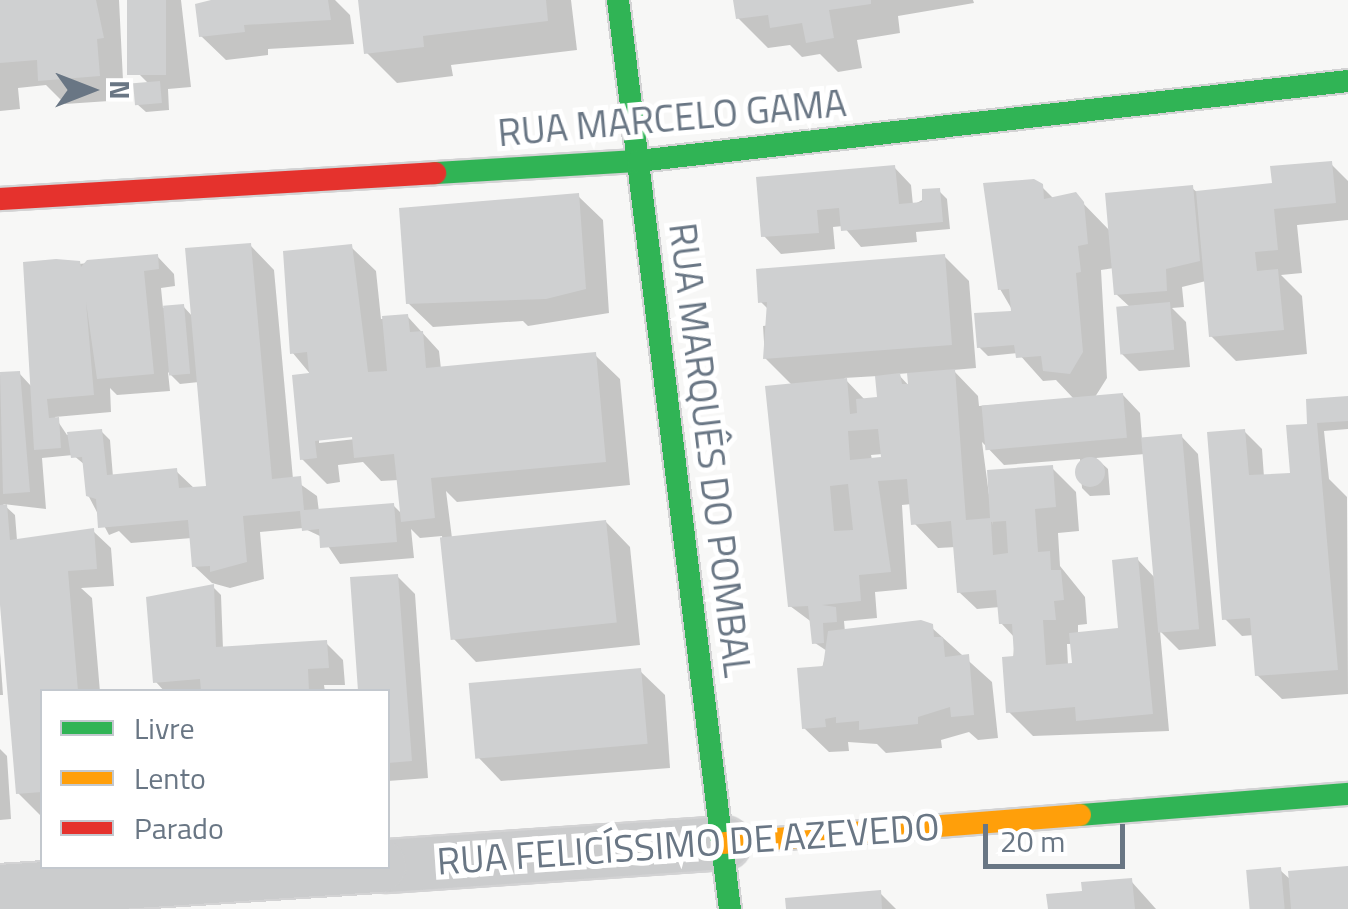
<!DOCTYPE html>
<html>
<head>
<meta charset="utf-8">
<style>
  body { margin:0 }
  #map { position:relative; width:1348px; height:909px; overflow:hidden; background:#f7f7f6; font-family:"Titillium Web",sans-serif }
  div>[style] { position:absolute }
  [style*='--x'] { left:calc(var(--x)*1px); top:calc(var(--y)*1px); width:calc(var(--w)*1px); rotate:calc(var(--a)*1deg) }
  .shadow>* { inset:0; background:#0003 }
  .building>* { inset:0; background:#cfd0d1; transform-origin:0 0 }
  .round { border-radius:50% }
  .roads { filter:drop-shadow(2px 0 #d3d3d4) drop-shadow(-2px 0 #d3d3d4) drop-shadow(0 2px #d3d3d4) drop-shadow(0 -2px #d3d3d4) }
  .street>* { height:52px; margin:-26px; padding:0 26px; transform-origin:26px; border-radius:26px; background:#cbcccd }
  .fast>* { height:22px; margin:-11px; padding:0 11px; transform-origin:11px; border-radius:11px; background:#30b455 }
  .slow>* { height:22px; margin:-11px; padding:0 11px; transform-origin:11px; border-radius:11px; background:#ff9f0a }
  .jam>* { height:22px; margin:-11px; padding:0 11px; transform-origin:11px; border-radius:11px; background:#e5322d }
  span { translate:-50% -50%; white-space:nowrap; text-align:center; line-height:1.15; -webkit-text-stroke:10px #fff; paint-order:stroke }
  .street-label { font-size:38px; color:#697684 }
  .legend { position:absolute; left:40px; top:689px; width:350px; height:180px; box-sizing:border-box; background:#fff; border:2px solid #c3c8ce; margin:0; padding:12px 18px; list-style:none; font-size:30px; color:#697684 }
  .legend li { display:flex; align-items:center; gap:20px; height:50px }
  .legend b { width:50px; border:2px solid #c3c8ce }
  .north { position:absolute; left:40px; top:40px; width:100px; height:100px; -webkit-text-stroke:8px #fff; paint-order:stroke; rotate:90deg; font-size:28px; font-weight:700; line-height:40px; text-align:center; color:#697684 }
  .north::after { content:''; display:block; margin:auto; width:35px; height:45px; background:#697684; clip-path:polygon(50% 0,100% 100%,50% 72%,0 100%) }
  .scale { position:absolute; left:983px; top:824px; width:142px; height:45px; box-sizing:border-box; border:5px solid #697684; border-top:0; padding-left:12px; font-size:30px; line-height:35px; white-space:nowrap; color:#697684; -webkit-text-stroke:8px #fff; paint-order:stroke }
</style>
</head>
<body>
<div id="map">
  <div class="shadow">
    <div style="clip-path:polygon(0 0,119px 0,124px 100px,65px 104px,46px 85px,18px 88px,20px 109px,0 111px)"></div>
    <div style="clip-path:polygon(130px 0,181px 0,191px 87px,168px 89px,169px 110px,146px 112px,137px 104px,150px 85px,138px 73px)"></div>
    <div style="clip-path:polygon(214px 0,335px 0,350px 15px,354px 44px,268px 49px,268px 55px,226px 60px,201px 36px)"></div>
    <div style="clip-path:polygon(361px 0,571px 0,577px 50px,451px 65px,453px 76px,397px 83px,367px 53px)"></div>
    <div style="clip-path:polygon(736px 0,973px 0,974px 3px,898px 16px,900px 33px,857px 40px,862px 68px,838px 72px,820px 54px,802px 57px,790px 45px,768px 48px,738px 18px)"></div>
    <div style="clip-path:polygon(evenodd,1331px 164px,1348px 181px,1348px 220px,1297px 225px,1302px 273px,1281px 275px,1302px 296px,1307px 354px,1236px 361px,1211px 336px,1206px 281px,1182px 287px,1184px 307px,1172px 308px,1186px 322px,1190px 367px,1139px 371px,1122px 354px,1131px 308px,1116px 294px,1114px 268px,1101px 270px,1107px 378px,1095px 397px,1123px 395px,1140px 413px,1142px 439px,1181px 436px,1198px 454px,1216px 646px,1179px 650px,1160px 631px,1169px 731px,1033px 736px,1008px 711px,1015px 638px,1001px 623px,1000px 607px,977px 609px,959px 592px,956px 547px,938px 548px,914px 523px,912px 504px,902px 505px,907px 589px,875px 592px,877px 618px,844px 621px,845px 632px,931px 627px,992px 682px,998px 738px,978px 740px,969px 732px,941px 740px,942px 748px,886px 753px,877px 744px,848px 742px,849px 751px,829px 752px,804px 728px,827px 651px,815px 643px,813px 623px,790px 606px,793px 386px,765px 358px,763px 326px,771px 325px,770px 311px,761px 302px,944px 256px,969px 281px,976px 368px,953px 370px,978px 396px,979px 406px,1074px 399px,1056px 380px,1043px 381px,1018px 353px,988px 356px,979px 347px,1014px 313px,1000px 289px,1041px 186px,1054px 199px,1075px 195px,1111px 232px,1192px 188px,1198px 193px,1275px 186px,1331px 164px,910px 373px,911px 388px,898px 374px,910px 373px,1331px 164px,878px 376px,879px 400px,866px 401px,844px 378px,878px 376px,1331px 164px,982px 442px,1004px 465px,1080px 459px,1082px 488px,1090px 496px,1110px 495px,1108px 469px,1096px 458px,1145px 454px,1156px 579px,1138px 560px,1121px 631px,1078px 634px,1078px 625px,1087px 624px,1085px 597px,1060px 566px,1058px 533px,1079px 531px,1076px 492px,1052px 468px,989px 472px,993px 525px,982px 442px,1331px 164px,883px 454px,883px 459px,872px 460px,871px 455px,883px 454px,1331px 164px,1067px 644px,1073px 644px,1075px 669px,1068px 665px,1067px 644px)"></div>
    <div style="clip-path:polygon(894px 167px,911px 185px,913px 205px,939px 191px,947px 199px,950px 229px,916px 232px,917px 242px,861px 247px,843px 226px,833px 227px,835px 249px,781px 254px,764px 236px)"></div>
    <div style="clip-path:polygon(578px 196px,603px 220px,609px 313px,528px 326px,523px 321px,433px 327px,408px 303px)"></div>
    <div style="clip-path:polygon(evenodd,250px 245px,274px 270px,293px 479px,317px 496px,319px 512px,393px 505px,402px 514px,399px 480px,381px 481px,363px 462px,338px 465px,340px 482px,327px 484px,302px 459px,312px 376px,292px 352px,351px 247px,376px 271px,381px 319px,408px 317px,439px 351px,441px 369px,595px 355px,620px 379px,630px 485px,457px 502px,446px 491px,452px 538px,606px 522px,630px 547px,640px 645px,476px 662px,452px 637px,442px 536px,420px 538px,411px 529px,414px 558px,340px 564px,322px 537px,303px 528px,260px 532px,264px 579px,230px 588px,212px 583px,194px 566px,192px 538px,131px 543px,119px 531px,109px 535px,88px 495px,85px 465px,73px 455px,42px 458px,46px 509px,3px 504px,15px 515px,17px 540px,93px 531px,111px 548px,114px 586px,81px 588px,92px 598px,100px 692px,42px 692px,42px 817px,18px 793px,0 593px,0 375px,19px 373px,31px 386px,79px 264px,157px 256px,174px 274px,175px 286px,161px 288px,163px 308px,183px 306px,193px 317px,250px 245px,168px 372px,180px 384px,199px 382px,208px 488px,195px 489px,176px 471px,113px 477px,110px 440px,101px 431px,67px 435px,55px 417px,111px 412px,110px 388px,117px 395px,170px 391px,168px 372px,250px 245px,364px 433px,365px 438px,319px 443px,319px 438px,364px 433px)"></div>
    <div style="clip-path:polygon(1348px 398px,1348px 429px,1324px 431px,1329px 479px,1347px 497px,1348px 694px,1282px 699px,1257px 675px,1254px 635px,1242px 636px,1224px 618px,1244px 431px,1262px 449px,1264px 477px,1293px 475px,1310px 426px)"></div>
    <div style="clip-path:polygon(397px 576px,415px 594px,428px 778px,388px 781px,388px 692px,360px 692px,353px 579px)"></div>
    <div style="clip-path:polygon(213px 587px,221px 595px,223px 649px,326px 643px,343px 660px,345px 685px,324px 685px,325px 692px,165px 692px,156px 682px)"></div>
    <div style="clip-path:polygon(0 652px,3px 695px,0 695px)"></div>
    <div style="clip-path:polygon(640px 671px,665px 695px,670px 768px,501px 781px,477px 756px)"></div>
    <div style="clip-path:polygon(0 749px,7px 756px,11px 819px,0 820px)"></div>
    <div style="clip-path:polygon(1348px 868px,1348px 909px,1252px 909px,1280px 870px,1292px 881px)"></div>
    <div style="clip-path:polygon(1131px 881px,1156px 909px,1050px 909px,1085px 893px)"></div>
    <div style="clip-path:polygon(880px 893px,896px 909px,788px 909px)"></div>
  </div>
  <div class="building">
    <div style="clip-path:polygon(0 0,96px 0,104px 38px,97px 39px,100px 76px,38px 81px,37px 60px,0 63px)"></div>
    <div style="left:127px;top:0;width:39px;height:75px"></div>
    <div style="clip-path:polygon(211px 0,328px 0,331px 20px,244px 25px,245px 32px,199px 37px,195px 4px)"></div>
    <div style="clip-path:polygon(358px 0,546px 0,548px 21px,423px 36px,424px 47px,364px 54px)"></div>
    <div style="clip-path:polygon(733px 0,871px 0,871px 4px,829px 10px,834px 38px,806px 43px,802px 23px,770px 28px,768px 15px,736px 19px)"></div>
    <div style="left:160px;top:81px;width:22px;height:27px;rotate:85deg"></div>
    <div style="clip-path:polygon(1332px 161px,1336px 203px,1274px 209px,1278px 250px,1255px 252px,1257px 271px,1278px 269px,1284px 330px,1209px 337px,1196px 191px,1272px 183px,1270px 166px)"></div>
    <div style="clip-path:polygon(895px 165px,899px 204px,922px 202px,922px 189px,940px 188px,943px 222px,841px 231px,839px 208px,817px 210px,819px 233px,761px 237px,756px 177px)"></div>
    <div style="clip-path:polygon(1034px 179px,1043px 184px,1044px 199px,1076px 192px,1084px 202px,1088px 244px,1078px 246px,1081px 272px,1076px 273px,1083px 352px,1070px 374px,1043px 371px,1041px 356px,1016px 358px,1014px 345px,977px 348px,974px 313px,1011px 311px,1009px 289px,998px 290px,983px 183px)"></div>
    <div style="clip-path:polygon(1193px 185px,1200px 261px,1166px 269px,1167px 291px,1114px 295px,1105px 193px)"></div>
    <div style="clip-path:polygon(579px 193px,586px 289px,546px 299px,406px 304px,399px 208px)"></div>
    <div style="clip-path:polygon(251px 243px,272px 479px,301px 476px,304px 510px,394px 503px,397px 542px,320px 548px,319px 529px,302px 531px,300px 511px,243px 516px,247px 562px,210px 572px,210px 566px,192px 567px,188px 520px,98px 528px,96px 499px,86px 496px,82px 457px,71px 458px,67px 432px,102px 429px,107px 475px,177px 468px,179px 488px,206px 486px,185px 248px)"></div>
    <div style="clip-path:polygon(352px 244px,368px 372px,387px 371px,382px 316px,408px 314px,410px 332px,423px 331px,426px 368px,596px 352px,606px 462px,431px 478px,435px 518px,401px 522px,394px 454px,354px 458px,352px 437px,315px 441px,317px 458px,300px 460px,292px 375px,309px 373px,307px 352px,290px 354px,283px 251px)"></div>
    <div style="clip-path:polygon(158px 254px,159px 269px,144px 271px,154px 374px,97px 379px,86px 302px,94px 395px,47px 399px,49px 418px,59px 417px,61px 448px,34px 450px,23px 262px,56px 259px,80px 261px,81px 267px,87px 260px)"></div>
    <div style="clip-path:polygon(945px 254px,952px 345px,763px 359px,767px 302px,758px 303px,756px 269px)"></div>
    <div style="left:1170px;top:302px;width:48px;height:54px;rotate:85deg"></div>
    <div style="left:184px;top:304px;width:70px;height:21px;rotate:85deg"></div>
    <div style="clip-path:polygon(evenodd,955px 369px,966px 520px,990px 518px,987px 470px,1053px 465px,1056px 507px,1035px 509px,1038px 552px,1050px 551px,1051px 570px,1061px 570px,1064px 600px,1054px 601px,1056px 620px,1043px 620px,1046px 665px,1072px 663px,1069px 633px,1118px 628px,1112px 560px,1138px 557px,1153px 714px,1076px 721px,1075px 707px,1006px 713px,1002px 657px,1014px 656px,1012px 624px,999px 624px,996px 590px,957px 593px,951px 521px,911px 525px,907px 479px,878px 481px,891px 572px,859px 575px,861px 601px,822px 605px,836px 607px,837px 622px,823px 623px,824px 643px,812px 644px,808px 606px,788px 607px,765px 386px,847px 378px,850px 414px,857px 413px,856px 399px,877px 397px,875px 376px,900px 373px,902px 384px,908px 384px,907px 373px,955px 369px,878px 429px,881px 457px,850px 460px,848px 431px,878px 429px,955px 369px,848px 484px,853px 530px,834px 531px,830px 486px,848px 484px,955px 369px,1006px 521px,1008px 553px,993px 555px,991px 522px,1006px 521px)"></div>
    <div style="clip-path:polygon(20px 371px,30px 492px,3px 494px,0 372px)"></div>
    <div style="left:1123px;top:393px;width:45px;height:142px;rotate:85deg"></div>
    <div style="clip-path:polygon(1348px 396px,1348px 421px,1317px 423px,1338px 670px,1255px 676px,1250px 618px,1222px 620px,1207px 432px,1245px 429px,1249px 475px,1290px 473px,1286px 425px,1307px 424px,1306px 399px)"></div>
    <div style="left:1182px;top:434px;width:196px;height:41px;rotate:85deg"></div>
    <div class="round" style="left:1075px;top:457px;width:30px;height:30px"></div>
    <div style="clip-path:polygon(7px 504px,10px 540px,94px 528px,97px 569px,68px 571px,78px 691px,42px 691px,42px 792px,16px 794px,0 605px,0 505px)"></div>
    <div style="left:606px;top:520px;width:103px;height:167px;rotate:84deg"></div>
    <div style="clip-path:polygon(398px 574px,412px 761px,388px 763px,388px 691px,358px 691px,350px 577px)"></div>
    <div style="clip-path:polygon(214px 584px,216px 647px,327px 640px,329px 668px,308px 669px,309px 691px,201px 691px,200px 679px,153px 683px,146px 597px)"></div>
    <div style="clip-path:polygon(921px 620px,933px 624px,934px 637px,943px 637px,945px 657px,969px 654px,974px 715px,951px 717px,950px 707px,918px 717px,918px 724px,859px 730px,859px 721px,836px 723px,836px 717px,825px 719px,826px 727px,802px 729px,797px 668px,823px 666px,828px 631px)"></div>
    <div style="left:641px;top:668px;width:76px;height:173px;rotate:85deg"></div>
    <div style="clip-path:polygon(1348px 866px,1348px 909px,1291px 909px,1288px 871px)"></div>
    <div style="left:1281px;top:867px;width:42px;height:35px;rotate:85deg"></div>
    <div style="clip-path:polygon(1132px 878px,1135px 909px,1048px 909px,1046px 894px,1082px 891px,1081px 882px)"></div>
    <div style="clip-path:polygon(881px 890px,882px 909px,786px 909px,785px 898px)"></div>
  </div>
  <div class="roads">
    <div class="street">
      <div style="--x:388;--y:866;--w:337;--a:-3.9"></div>
      <div style="--x:0;--y:891;--w:381;--a:-3.8"></div>
    </div>
    <div class="fast">
      <div style="--x:618;--y:0;--w:916;--a:82.98"></div>
      <div style="--x:435;--y:173;--w:203;--a:-3.4"></div>
      <div style="--x:638;--y:161;--w:714;--a:-6.43"></div>
      <div style="--x:1080;--y:815;--w:269;--a:-4.5"></div>
    </div>
    <div class="slow">
      <div style="--x:724;--y:843;--w:357;--a:-4.5"></div>
    </div>
    <div class="jam">
      <div style="--x:0;--y:199;--w:436;--a:-3.4"></div>
    </div>
  </div>
  <div class="street-label">
    <span style="left:672px;top:118px;rotate:-5deg">RUA MARCELO GAMA</span>
    <span style="left:710px;top:450px;rotate:83deg">RUA MARQUÊS DO POMBAL</span>
    <span style="left:688px;top:844px;rotate:-4deg">RUA FELICÍSSIMO DE AZEVEDO</span>
  </div>
  <ul class="legend">
  <li><b style="height:12px;background:#30b455"></b>Livre</li>
  <li><b style="height:12px;background:#ff9f0a"></b>Lento</li>
  <li><b style="height:12px;background:#e5322d"></b>Parado</li>
  </ul>
  <div class="north">N</div>
  <div class="scale">20 m</div>
</div>
</body>
</html>
